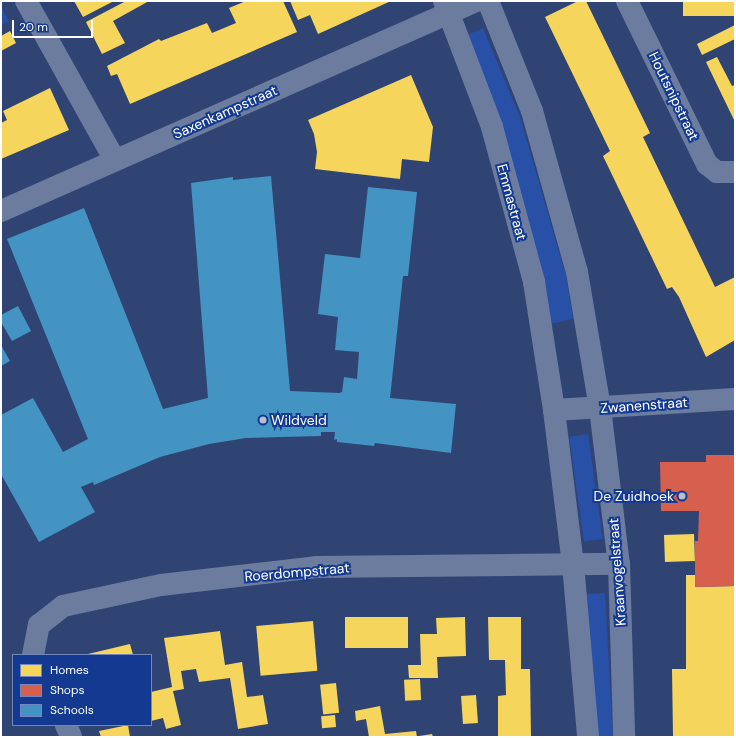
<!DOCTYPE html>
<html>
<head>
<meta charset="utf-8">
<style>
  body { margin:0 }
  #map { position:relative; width:736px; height:738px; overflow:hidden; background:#304474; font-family:"DM Sans",sans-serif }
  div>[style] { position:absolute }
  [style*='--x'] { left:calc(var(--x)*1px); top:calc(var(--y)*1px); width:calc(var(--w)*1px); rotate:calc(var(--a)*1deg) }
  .green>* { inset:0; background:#2750a6; transform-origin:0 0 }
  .homes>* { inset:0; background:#f6d55c; transform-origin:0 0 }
  .shops>* { inset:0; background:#d6604d }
  .schools>* { inset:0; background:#4393c3 }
  .minor>* { height:22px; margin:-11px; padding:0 11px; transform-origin:11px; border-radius:11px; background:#6c7c9f }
  .dots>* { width:11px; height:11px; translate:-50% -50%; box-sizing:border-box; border:2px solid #143990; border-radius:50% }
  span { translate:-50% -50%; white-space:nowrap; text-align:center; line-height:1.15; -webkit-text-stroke:4px #143990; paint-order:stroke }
  .street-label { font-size:14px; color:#fff }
  .poi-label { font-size:14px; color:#fff }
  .left { translate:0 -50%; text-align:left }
  .right { translate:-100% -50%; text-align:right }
  .frame { position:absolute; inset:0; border:2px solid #fff; pointer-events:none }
  .legend { position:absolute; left:12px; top:654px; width:140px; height:72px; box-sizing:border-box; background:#143990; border:1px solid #7288bc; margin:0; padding:5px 7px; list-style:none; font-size:12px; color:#fff }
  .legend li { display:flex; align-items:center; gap:8px; height:20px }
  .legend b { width:20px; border:1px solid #7288bc }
  .scale { position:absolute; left:12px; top:20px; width:81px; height:18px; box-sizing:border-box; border:2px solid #fff; border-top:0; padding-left:5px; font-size:12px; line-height:14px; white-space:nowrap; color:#fff; -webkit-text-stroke:3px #143990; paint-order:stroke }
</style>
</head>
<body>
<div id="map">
  <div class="green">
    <div style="clip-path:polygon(1px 6px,9px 21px,1px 25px)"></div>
    <div style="clip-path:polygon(483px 28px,520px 117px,566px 276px,573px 319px,550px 324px,467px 35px)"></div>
    <div style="left:588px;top:434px;width:106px;height:19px;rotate:82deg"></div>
    <div style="clip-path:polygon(605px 593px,613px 737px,598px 737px,586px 594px)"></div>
  </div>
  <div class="homes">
    <div style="clip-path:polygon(74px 1px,114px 1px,83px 17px)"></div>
    <div style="clip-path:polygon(126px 1px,149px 1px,113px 21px,125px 43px,102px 54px,86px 22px)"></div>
    <div style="clip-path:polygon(246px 1px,283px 1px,297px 32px,130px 104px,117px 74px,111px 76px,107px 66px,159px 39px,161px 41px,207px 23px,212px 33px,236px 23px,229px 8px)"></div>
    <div style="clip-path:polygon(290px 1px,391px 1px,318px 34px,310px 15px,298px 20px)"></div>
    <div style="clip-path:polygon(578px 1px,586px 1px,650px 133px,643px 137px,715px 287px,735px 277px,735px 340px,706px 357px,679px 297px,672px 287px,667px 289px,603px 156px,610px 151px,545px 17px)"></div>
    <div style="left:735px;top:2px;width:14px;height:52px;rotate:90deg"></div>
    <div style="clip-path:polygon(735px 25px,735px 39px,702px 55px,697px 44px)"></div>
    <div style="clip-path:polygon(10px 31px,16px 43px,1px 51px,1px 36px)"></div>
    <div style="clip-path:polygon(717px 57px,732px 86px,735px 85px,735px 122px,706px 62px)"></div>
    <div style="clip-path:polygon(411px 75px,433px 127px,429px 162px,402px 159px,400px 179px,315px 169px,317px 152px,314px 134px,308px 120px)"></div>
    <div style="clip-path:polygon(50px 88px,69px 130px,1px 159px,1px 123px,7px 120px,3px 111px)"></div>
    <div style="left:694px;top:534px;width:27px;height:30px;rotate:88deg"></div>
    <div style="clip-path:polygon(686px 575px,695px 575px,695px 587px,735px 586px,735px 737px,673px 737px,672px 669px,686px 669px)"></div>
    <div style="left:408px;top:617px;width:31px;height:63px;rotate:90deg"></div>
    <div style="clip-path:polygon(465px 617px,466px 656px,437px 657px,438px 678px,409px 678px,408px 665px,421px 665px,420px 634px,437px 634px,436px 618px)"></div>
    <div style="clip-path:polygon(488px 617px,521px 617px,521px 669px,530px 669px,531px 737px,498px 737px,498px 696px,506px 695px,505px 660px,489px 660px)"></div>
    <div style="left:313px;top:621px;width:50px;height:57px;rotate:85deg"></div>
    <div style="clip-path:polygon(220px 631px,225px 665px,242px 662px,247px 697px,263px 695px,268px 724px,238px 729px,230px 678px,199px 682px,196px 669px,181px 671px,184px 689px,173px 691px,181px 725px,166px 729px,163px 718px,151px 721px,151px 692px,172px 687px,164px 638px)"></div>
    <div style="clip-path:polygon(130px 644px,133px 655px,88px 655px,88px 654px)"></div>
    <div style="left:420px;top:679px;width:21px;height:16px;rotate:87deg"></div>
    <div style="left:336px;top:683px;width:30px;height:16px;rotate:84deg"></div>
    <div style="left:476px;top:695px;width:28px;height:15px;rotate:86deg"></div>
    <div style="clip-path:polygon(380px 706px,385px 734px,416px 731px,417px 737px,369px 737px,366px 719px,356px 721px,355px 711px)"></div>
    <div style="left:335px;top:715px;width:12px;height:14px;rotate:85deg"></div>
    <div style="clip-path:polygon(128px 725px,130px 737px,101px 737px,99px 731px)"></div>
    <div style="clip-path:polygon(432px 734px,433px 737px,419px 737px,419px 736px)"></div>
  </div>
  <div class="shops">
    <div style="clip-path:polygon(706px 455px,735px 455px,735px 586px,695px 587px,695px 541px,698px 541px,699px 511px,661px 511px,660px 462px,706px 462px)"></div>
  </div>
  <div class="schools">
    <div style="clip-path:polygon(271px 176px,290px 391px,339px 393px,342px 392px,344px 377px,357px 379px,359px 352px,335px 350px,338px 317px,318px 314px,325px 254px,360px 258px,368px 187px,417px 192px,408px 276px,403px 276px,390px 398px,456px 404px,451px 453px,375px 443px,374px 446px,337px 442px,337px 439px,334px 440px,335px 432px,321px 432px,321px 436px,246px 438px,209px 444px,160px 457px,94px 485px,93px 482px,81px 487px,95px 512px,39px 542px,1px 474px,1px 415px,33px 398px,63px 452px,88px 439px,7px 239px,84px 208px,163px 409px,208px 398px,191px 183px,233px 177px,233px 180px)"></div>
    <div style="clip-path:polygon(18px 306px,31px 331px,12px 341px,1px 322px,1px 315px)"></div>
    <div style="clip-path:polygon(1px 345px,10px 361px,1px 366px)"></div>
  </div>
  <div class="minor">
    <div style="--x:26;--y:1;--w:182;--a:60.8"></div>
    <div style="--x:444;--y:1;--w:135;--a:69.1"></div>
    <div style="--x:492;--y:127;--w:161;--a:74.8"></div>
    <div style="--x:534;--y:282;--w:130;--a:81.1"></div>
    <div style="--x:554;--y:410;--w:155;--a:83"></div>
    <div style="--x:573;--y:564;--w:174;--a:85"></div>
    <div style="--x:488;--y:1;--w:118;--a:68.2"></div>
    <div style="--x:532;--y:111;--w:167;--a:74.4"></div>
    <div style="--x:577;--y:272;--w:138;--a:80.4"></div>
    <div style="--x:600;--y:408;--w:157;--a:83.1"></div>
    <div style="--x:619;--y:564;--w:173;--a:88.3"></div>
    <div style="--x:627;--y:1;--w:182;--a:63.9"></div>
    <div style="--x:707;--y:164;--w:13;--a:39"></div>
    <div style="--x:717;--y:172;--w:18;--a:0"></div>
    <div style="--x:1;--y:211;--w:519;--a:-23.85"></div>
    <div style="--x:554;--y:410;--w:181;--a:-3.5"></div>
    <div style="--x:33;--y:655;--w:31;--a:-79"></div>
    <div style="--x:39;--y:625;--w:31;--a:-38"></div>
    <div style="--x:63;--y:606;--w:100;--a:-12.1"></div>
    <div style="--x:161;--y:585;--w:156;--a:-6.6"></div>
    <div style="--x:316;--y:567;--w:303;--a:-0.6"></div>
    <div style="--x:66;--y:725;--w:13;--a:67"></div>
  </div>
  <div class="dots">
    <div style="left:263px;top:420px;background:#b7bece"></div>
    <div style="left:682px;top:496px;background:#b7bece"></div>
  </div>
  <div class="street-label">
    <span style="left:674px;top:96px;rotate:64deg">Houtsnipstraat</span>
    <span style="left:225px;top:112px;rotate:-24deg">Saxenkampstraat</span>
    <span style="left:512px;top:202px;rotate:75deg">Emmastraat</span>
    <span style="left:644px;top:405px;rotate:-4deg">Zwanenstraat</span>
    <span style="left:297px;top:572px;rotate:-5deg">Roerdompstraat</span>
    <span style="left:617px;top:572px;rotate:-94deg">Kraanvogelstraat</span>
  </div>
  <div class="poi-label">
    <span class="left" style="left:271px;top:420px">Wildveld</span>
    <span class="right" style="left:674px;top:496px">De Zuidhoek</span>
  </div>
  <div class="frame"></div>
  <ul class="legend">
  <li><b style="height:11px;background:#f6d55c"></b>Homes</li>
  <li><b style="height:11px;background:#d6604d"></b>Shops</li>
  <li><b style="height:11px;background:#4393c3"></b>Schools</li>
  </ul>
  <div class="scale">20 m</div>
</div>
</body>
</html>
